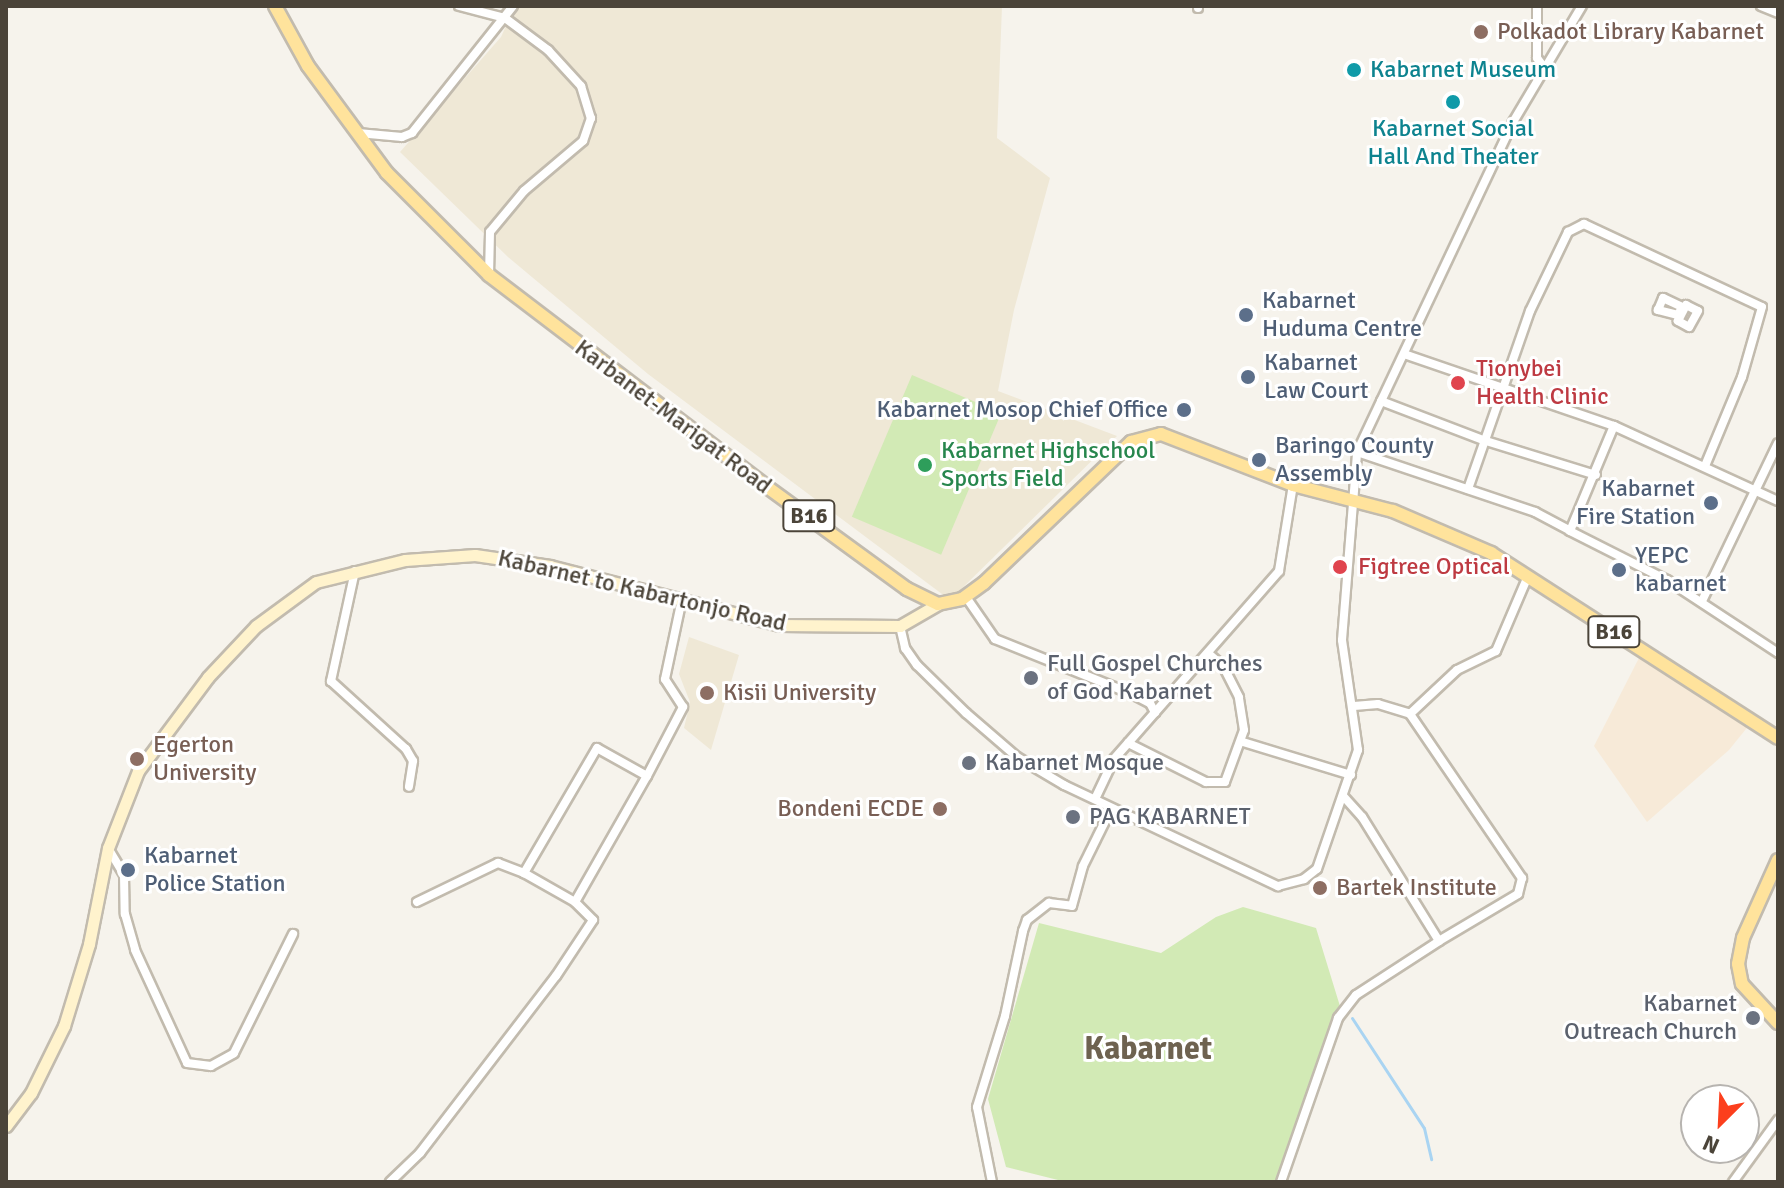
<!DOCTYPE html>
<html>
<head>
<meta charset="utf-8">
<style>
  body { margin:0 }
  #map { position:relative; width:1784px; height:1188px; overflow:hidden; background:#f6f3ec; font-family:Signika,sans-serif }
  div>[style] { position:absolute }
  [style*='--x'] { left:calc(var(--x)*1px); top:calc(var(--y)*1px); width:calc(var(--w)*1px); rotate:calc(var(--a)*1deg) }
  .commercial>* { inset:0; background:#f7ead8 }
  .education>* { inset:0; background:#efe8d6 }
  .green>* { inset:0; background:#d2eab5; transform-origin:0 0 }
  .stream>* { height:3px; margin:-1.5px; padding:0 1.5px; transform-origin:1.5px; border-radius:1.5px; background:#a9d4f2 }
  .roads { filter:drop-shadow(2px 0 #c2bbae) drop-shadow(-2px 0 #c2bbae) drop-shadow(0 2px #c2bbae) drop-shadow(0 -2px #c2bbae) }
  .street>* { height:8px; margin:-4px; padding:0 4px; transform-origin:4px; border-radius:4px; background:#fff }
  .secondary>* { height:11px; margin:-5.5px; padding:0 5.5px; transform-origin:5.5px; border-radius:5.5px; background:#fff3cd }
  .primary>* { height:12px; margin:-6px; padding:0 6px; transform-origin:6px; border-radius:6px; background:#ffe39c }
  .dots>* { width:22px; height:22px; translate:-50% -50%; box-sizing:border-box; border:4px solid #fff; border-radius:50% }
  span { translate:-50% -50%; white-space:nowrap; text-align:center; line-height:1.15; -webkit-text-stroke:6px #fff; paint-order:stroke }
  .shield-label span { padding:2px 6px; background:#fff; border:2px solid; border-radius:6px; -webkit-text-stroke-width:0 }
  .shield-label { font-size:22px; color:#4b4439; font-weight:700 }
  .education-label { font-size:24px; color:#785e54 }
  .left { translate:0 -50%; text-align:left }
  .right { translate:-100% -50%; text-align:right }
  .culture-label { font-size:24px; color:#0d838f }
  .service-label { font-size:24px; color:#4e5e75 }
  .health-label { font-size:24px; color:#be3a42 }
  .street-label { font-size:24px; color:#4b4439 }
  .leisure-label { font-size:24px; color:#27864d }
  .worship-label { font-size:24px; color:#5b616d }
  .district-label { font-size:32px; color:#6e6250; font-weight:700 }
  .frame { position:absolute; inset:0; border:8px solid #4b4439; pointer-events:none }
  .north { position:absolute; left:1680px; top:1084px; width:80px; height:80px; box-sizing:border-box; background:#fff; border:2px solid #b7b4b0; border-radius:50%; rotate:204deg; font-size:22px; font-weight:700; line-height:32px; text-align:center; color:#4b4439 }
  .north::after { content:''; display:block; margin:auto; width:28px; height:36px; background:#fc3f1d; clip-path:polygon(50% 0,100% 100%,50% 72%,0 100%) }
</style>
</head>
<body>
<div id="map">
  <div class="commercial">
    <div style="clip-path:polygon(1641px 654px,1750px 724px,1729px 750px,1647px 822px,1594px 746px)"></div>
  </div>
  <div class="education">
    <div style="clip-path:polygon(515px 6px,1002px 6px,997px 138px,1050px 178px,1014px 310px,998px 391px,1117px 436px,950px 600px,648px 374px,508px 257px,400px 152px,501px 37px)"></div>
    <div style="clip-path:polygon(689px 637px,739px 655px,711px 750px,684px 728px,690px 702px,679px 674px)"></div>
  </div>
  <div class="green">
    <div style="left:912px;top:375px;width:97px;height:154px;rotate:23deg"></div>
    <div style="clip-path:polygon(1243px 907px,1316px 928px,1343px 1016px,1280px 1182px,1066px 1182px,1006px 1167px,988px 1099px,1039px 923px,1161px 953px,1216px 917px)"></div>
  </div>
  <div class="stream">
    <div style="--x:1352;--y:1018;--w:131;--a:56.8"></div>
    <div style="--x:1424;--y:1128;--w:32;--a:77"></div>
  </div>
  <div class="roads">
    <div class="street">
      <div style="--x:459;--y:6;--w:48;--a:14.6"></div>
      <div style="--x:505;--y:18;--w:54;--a:36.7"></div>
      <div style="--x:548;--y:50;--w:49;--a:47.5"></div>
      <div style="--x:581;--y:86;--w:34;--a:73"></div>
      <div style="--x:591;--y:118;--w:24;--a:109"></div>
      <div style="--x:583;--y:141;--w:77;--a:139.7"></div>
      <div style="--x:524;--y:191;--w:53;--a:129.7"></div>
      <div style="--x:490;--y:232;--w:43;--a:91.3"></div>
      <div style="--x:1537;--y:6;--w:52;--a:90"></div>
      <div style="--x:1537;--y:58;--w:10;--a:53"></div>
      <div style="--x:1761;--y:6;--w:18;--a:22"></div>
      <div style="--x:1198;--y:8;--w:2;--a:-90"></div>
      <div style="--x:358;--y:133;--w:44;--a:5.2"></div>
      <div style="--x:402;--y:137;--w:11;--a:-22"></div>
      <div style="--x:412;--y:133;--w:162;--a:-51.5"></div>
      <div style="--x:1663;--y:298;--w:21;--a:25"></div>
      <div style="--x:1682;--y:307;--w:9;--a:117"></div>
      <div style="--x:1678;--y:315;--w:21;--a:-166"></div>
      <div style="--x:1658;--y:310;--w:13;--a:-67"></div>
      <div style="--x:1686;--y:305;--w:13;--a:27"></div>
      <div style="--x:1698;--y:311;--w:18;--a:119"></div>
      <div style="--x:1689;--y:327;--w:13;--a:-151"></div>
      <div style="--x:1678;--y:321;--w:18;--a:-63"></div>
      <div style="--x:1404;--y:354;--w:222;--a:18.9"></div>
      <div style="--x:1614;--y:426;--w:180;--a:24.6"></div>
      <div style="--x:1381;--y:401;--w:112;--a:20.9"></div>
      <div style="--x:1486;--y:441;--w:115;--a:17.2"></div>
      <div style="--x:1357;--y:452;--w:188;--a:18.6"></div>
      <div style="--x:1535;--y:512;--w:40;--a:28"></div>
      <div style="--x:1570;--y:531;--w:114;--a:-67.3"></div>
      <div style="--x:1468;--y:489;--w:188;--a:-70.8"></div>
      <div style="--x:1530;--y:311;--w:88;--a:-64.3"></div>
      <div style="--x:1568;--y:232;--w:18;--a:-27"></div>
      <div style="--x:1584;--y:224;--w:196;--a:25"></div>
      <div style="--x:1762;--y:307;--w:73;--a:105.9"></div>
      <div style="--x:1742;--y:377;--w:96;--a:112.6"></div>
      <div style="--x:1570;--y:531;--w:109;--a:26.8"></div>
      <div style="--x:1667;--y:580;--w:133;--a:33.3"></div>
      <div style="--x:355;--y:571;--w:113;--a:102.3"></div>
      <div style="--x:331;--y:681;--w:101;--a:42.2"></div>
      <div style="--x:406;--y:749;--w:14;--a:60"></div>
      <div style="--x:413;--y:761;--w:26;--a:99"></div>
      <div style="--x:966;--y:597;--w:51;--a:55.4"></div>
      <div style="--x:995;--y:639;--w:148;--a:21.9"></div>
      <div style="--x:1132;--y:694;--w:20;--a:27"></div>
      <div style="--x:1150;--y:703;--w:11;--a:63"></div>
      <div style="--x:1702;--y:601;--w:175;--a:-64.3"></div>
      <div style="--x:900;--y:626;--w:23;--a:77"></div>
      <div style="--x:905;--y:648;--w:21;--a:55"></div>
      <div style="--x:917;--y:665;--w:69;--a:44.4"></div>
      <div style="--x:966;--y:713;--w:67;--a:40.8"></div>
      <div style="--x:1017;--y:757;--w:55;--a:30.8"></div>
      <div style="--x:1064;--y:785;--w:237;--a:25.3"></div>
      <div style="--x:1278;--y:886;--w:27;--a:-15"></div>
      <div style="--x:1304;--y:879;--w:16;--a:-38"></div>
      <div style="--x:1317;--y:869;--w:126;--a:-71"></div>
      <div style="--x:1358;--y:750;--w:111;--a:-98.3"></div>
      <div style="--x:1342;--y:640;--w:189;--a:-85.4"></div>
      <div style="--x:1357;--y:452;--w:365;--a:-64.7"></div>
      <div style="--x:1513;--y:122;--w:135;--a:-59.3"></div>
      <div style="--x:1354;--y:706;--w:24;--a:-5"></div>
      <div style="--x:1378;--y:704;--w:34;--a:17"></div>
      <div style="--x:1410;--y:714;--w:199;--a:55.7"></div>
      <div style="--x:1522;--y:878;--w:16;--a:104"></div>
      <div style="--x:1518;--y:894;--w:92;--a:149.3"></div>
      <div style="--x:1410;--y:714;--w:64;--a:-43.1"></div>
      <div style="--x:1457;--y:670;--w:43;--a:-26"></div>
      <div style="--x:1496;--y:651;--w:82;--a:-66.9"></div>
      <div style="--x:1243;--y:742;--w:113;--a:17"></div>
      <div style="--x:1128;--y:743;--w:87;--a:26.6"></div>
      <div style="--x:1206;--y:782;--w:19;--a:0"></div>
      <div style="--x:1225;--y:782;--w:55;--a:-69.9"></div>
      <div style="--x:1244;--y:730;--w:33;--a:-99"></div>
      <div style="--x:1239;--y:697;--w:34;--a:-117"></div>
      <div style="--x:1224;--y:667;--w:21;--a:-139"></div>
      <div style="--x:647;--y:776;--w:78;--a:-62.4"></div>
      <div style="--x:683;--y:707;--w:33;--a:-123"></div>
      <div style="--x:665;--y:679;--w:82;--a:-78"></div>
      <div style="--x:1095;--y:799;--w:44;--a:-64.6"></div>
      <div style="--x:1114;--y:759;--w:250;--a:-48.7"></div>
      <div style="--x:1279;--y:571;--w:87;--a:-80.8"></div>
      <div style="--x:108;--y:848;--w:31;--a:59"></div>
      <div style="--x:124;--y:875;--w:39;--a:89"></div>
      <div style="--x:125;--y:914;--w:37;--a:74"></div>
      <div style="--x:135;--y:950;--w:124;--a:65.3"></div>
      <div style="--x:187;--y:1063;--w:24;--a:7"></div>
      <div style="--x:211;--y:1066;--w:26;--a:-29"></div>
      <div style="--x:234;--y:1053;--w:133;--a:-63.6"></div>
      <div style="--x:417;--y:902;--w:90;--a:-25.7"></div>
      <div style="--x:498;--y:863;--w:28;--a:21"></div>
      <div style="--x:390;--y:1182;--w:42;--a:-44"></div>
      <div style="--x:420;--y:1153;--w:223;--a:-52.5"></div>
      <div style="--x:556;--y:976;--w:67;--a:-56.5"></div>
      <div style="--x:593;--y:920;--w:25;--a:-135"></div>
      <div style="--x:575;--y:902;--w:145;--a:-60.3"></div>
      <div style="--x:647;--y:776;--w:57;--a:-150.8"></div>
      <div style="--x:597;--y:748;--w:145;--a:120.3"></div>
      <div style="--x:524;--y:873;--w:59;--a:29.6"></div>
      <div style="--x:992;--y:1182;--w:76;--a:-101.3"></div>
      <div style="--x:977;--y:1107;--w:95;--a:-72.9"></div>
      <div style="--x:1005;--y:1016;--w:87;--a:-78"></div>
      <div style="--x:1023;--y:931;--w:12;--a:-70"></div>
      <div style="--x:1027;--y:920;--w:28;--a:-38"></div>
      <div style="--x:1049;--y:903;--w:23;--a:7"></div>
      <div style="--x:1072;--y:906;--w:41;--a:-74.6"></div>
      <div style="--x:1083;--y:866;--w:64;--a:-63.8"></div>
      <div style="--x:1281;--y:1182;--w:174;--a:-70.8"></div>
      <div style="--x:1338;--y:1018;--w:29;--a:-52"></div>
      <div style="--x:1356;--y:995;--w:99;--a:-33"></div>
      <div style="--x:1439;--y:941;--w:146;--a:-121.8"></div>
      <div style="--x:1362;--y:817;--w:27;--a:-132"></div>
      <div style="--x:1733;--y:1182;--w:77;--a:-54"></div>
    </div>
    <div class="secondary">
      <div style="--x:6;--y:1126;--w:41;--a:-52.9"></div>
      <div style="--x:31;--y:1093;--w:75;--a:-63.8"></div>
      <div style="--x:64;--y:1026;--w:86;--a:-73"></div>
      <div style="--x:89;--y:944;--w:98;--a:-78.8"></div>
      <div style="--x:108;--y:848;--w:83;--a:-68.7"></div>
      <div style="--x:138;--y:771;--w:117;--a:-53.3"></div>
      <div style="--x:208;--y:677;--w:70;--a:-46.7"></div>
      <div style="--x:256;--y:626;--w:74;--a:-36.3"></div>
      <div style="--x:316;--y:582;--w:92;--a:-13.9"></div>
      <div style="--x:405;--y:560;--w:70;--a:-4.1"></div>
      <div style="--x:475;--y:555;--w:76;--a:8.3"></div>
      <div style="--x:550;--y:566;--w:236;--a:14.4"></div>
      <div style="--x:779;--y:625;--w:121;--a:0.5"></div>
      <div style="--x:900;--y:626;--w:44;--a:-30.1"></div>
    </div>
    <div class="primary">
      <div style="--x:275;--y:6;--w:68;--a:61.2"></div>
      <div style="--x:308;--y:66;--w:133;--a:53.6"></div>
      <div style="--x:387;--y:173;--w:144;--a:45"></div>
      <div style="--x:489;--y:275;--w:345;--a:37.3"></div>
      <div style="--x:763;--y:484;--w:178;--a:36.1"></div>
      <div style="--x:907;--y:589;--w:34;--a:26"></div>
      <div style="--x:938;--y:604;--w:25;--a:-12"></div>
      <div style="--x:962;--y:599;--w:27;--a:-36"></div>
      <div style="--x:984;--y:583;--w:204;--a:-43.8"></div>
      <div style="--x:1131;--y:442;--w:31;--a:-15"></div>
      <div style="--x:1161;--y:434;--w:142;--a:21.1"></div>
      <div style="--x:1293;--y:485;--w:103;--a:14.6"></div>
      <div style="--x:1393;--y:511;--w:107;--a:23.2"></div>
      <div style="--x:1491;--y:553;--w:341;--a:32.8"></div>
      <div style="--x:1778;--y:860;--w:85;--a:114.2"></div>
      <div style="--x:1743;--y:938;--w:26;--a:101"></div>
      <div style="--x:1738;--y:964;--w:20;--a:79"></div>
      <div style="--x:1742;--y:984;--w:53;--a:47.3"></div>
    </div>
  </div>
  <div class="dots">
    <div style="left:1481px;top:32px;background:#8d6e63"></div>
    <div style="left:1354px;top:70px;background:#0f9aa8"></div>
    <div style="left:1453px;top:102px;background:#0f9aa8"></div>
    <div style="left:1246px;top:315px;background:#5c6f8a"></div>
    <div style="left:1248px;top:377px;background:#5c6f8a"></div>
    <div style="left:1458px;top:383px;background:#e0444e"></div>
    <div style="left:1184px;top:410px;background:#5c6f8a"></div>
    <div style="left:1259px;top:460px;background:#5c6f8a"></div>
    <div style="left:925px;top:465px;background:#2e9e5b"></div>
    <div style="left:1711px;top:503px;background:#5c6f8a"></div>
    <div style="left:1340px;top:567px;background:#e0444e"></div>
    <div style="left:1619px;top:570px;background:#5c6f8a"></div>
    <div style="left:1031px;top:678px;background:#6b7280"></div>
    <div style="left:707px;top:693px;background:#8d6e63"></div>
    <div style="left:137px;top:759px;background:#8d6e63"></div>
    <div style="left:969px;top:763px;background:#6b7280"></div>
    <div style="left:940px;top:809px;background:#8d6e63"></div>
    <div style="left:1073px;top:817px;background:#6b7280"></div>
    <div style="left:128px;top:870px;background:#5c6f8a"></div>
    <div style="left:1320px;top:888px;background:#8d6e63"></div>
    <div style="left:1753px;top:1018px;background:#6b7280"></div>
  </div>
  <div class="shield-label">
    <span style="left:809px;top:516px">B16</span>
    <span style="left:1614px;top:632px">B16</span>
  </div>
  <div class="education-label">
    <span class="left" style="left:1497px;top:32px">Polkadot Library Kabarnet</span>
    <span class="left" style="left:723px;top:693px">Kisii University</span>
    <span class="left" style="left:153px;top:759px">Egerton<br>University</span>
    <span class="right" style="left:924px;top:809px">Bondeni ECDE</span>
    <span class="left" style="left:1336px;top:888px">Bartek Institute</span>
  </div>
  <div class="culture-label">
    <span class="left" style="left:1370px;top:70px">Kabarnet Museum</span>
    <span style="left:1453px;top:143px">Kabarnet Social<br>Hall And Theater</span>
  </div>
  <div class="service-label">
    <span class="left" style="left:1262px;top:315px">Kabarnet<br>Huduma Centre</span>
    <span class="left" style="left:1264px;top:377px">Kabarnet<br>Law Court</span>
    <span class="right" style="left:1168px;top:410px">Kabarnet Mosop Chief Office</span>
    <span class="left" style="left:1275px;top:460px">Baringo County<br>Assembly</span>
    <span class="right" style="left:1695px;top:503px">Kabarnet<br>Fire Station</span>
    <span class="left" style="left:1635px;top:570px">YEPC<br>kabarnet</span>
    <span class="left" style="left:144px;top:870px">Kabarnet<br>Police Station</span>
  </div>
  <div class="health-label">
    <span class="left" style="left:1476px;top:383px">Tionybei<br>Health Clinic</span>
    <span class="left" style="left:1358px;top:567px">Figtree Optical</span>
  </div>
  <div class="street-label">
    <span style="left:673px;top:417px;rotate:37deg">Karbanet-Marigat Road</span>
    <span style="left:642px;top:591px;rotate:13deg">Kabarnet to Kabartonjo Road</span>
  </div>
  <div class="leisure-label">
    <span class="left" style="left:941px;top:465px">Kabarnet Highschool<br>Sports Field</span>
  </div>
  <div class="worship-label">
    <span class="left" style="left:1047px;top:678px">Full Gospel Churches<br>of God Kabarnet</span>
    <span class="left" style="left:985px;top:763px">Kabarnet Mosque</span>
    <span class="left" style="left:1089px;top:817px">PAG KABARNET</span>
    <span class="right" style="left:1737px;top:1018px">Kabarnet<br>Outreach Church</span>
  </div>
  <div class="district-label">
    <span style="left:1148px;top:1049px">Kabarnet</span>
  </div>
  <div class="frame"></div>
  <div class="north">N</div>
</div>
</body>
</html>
